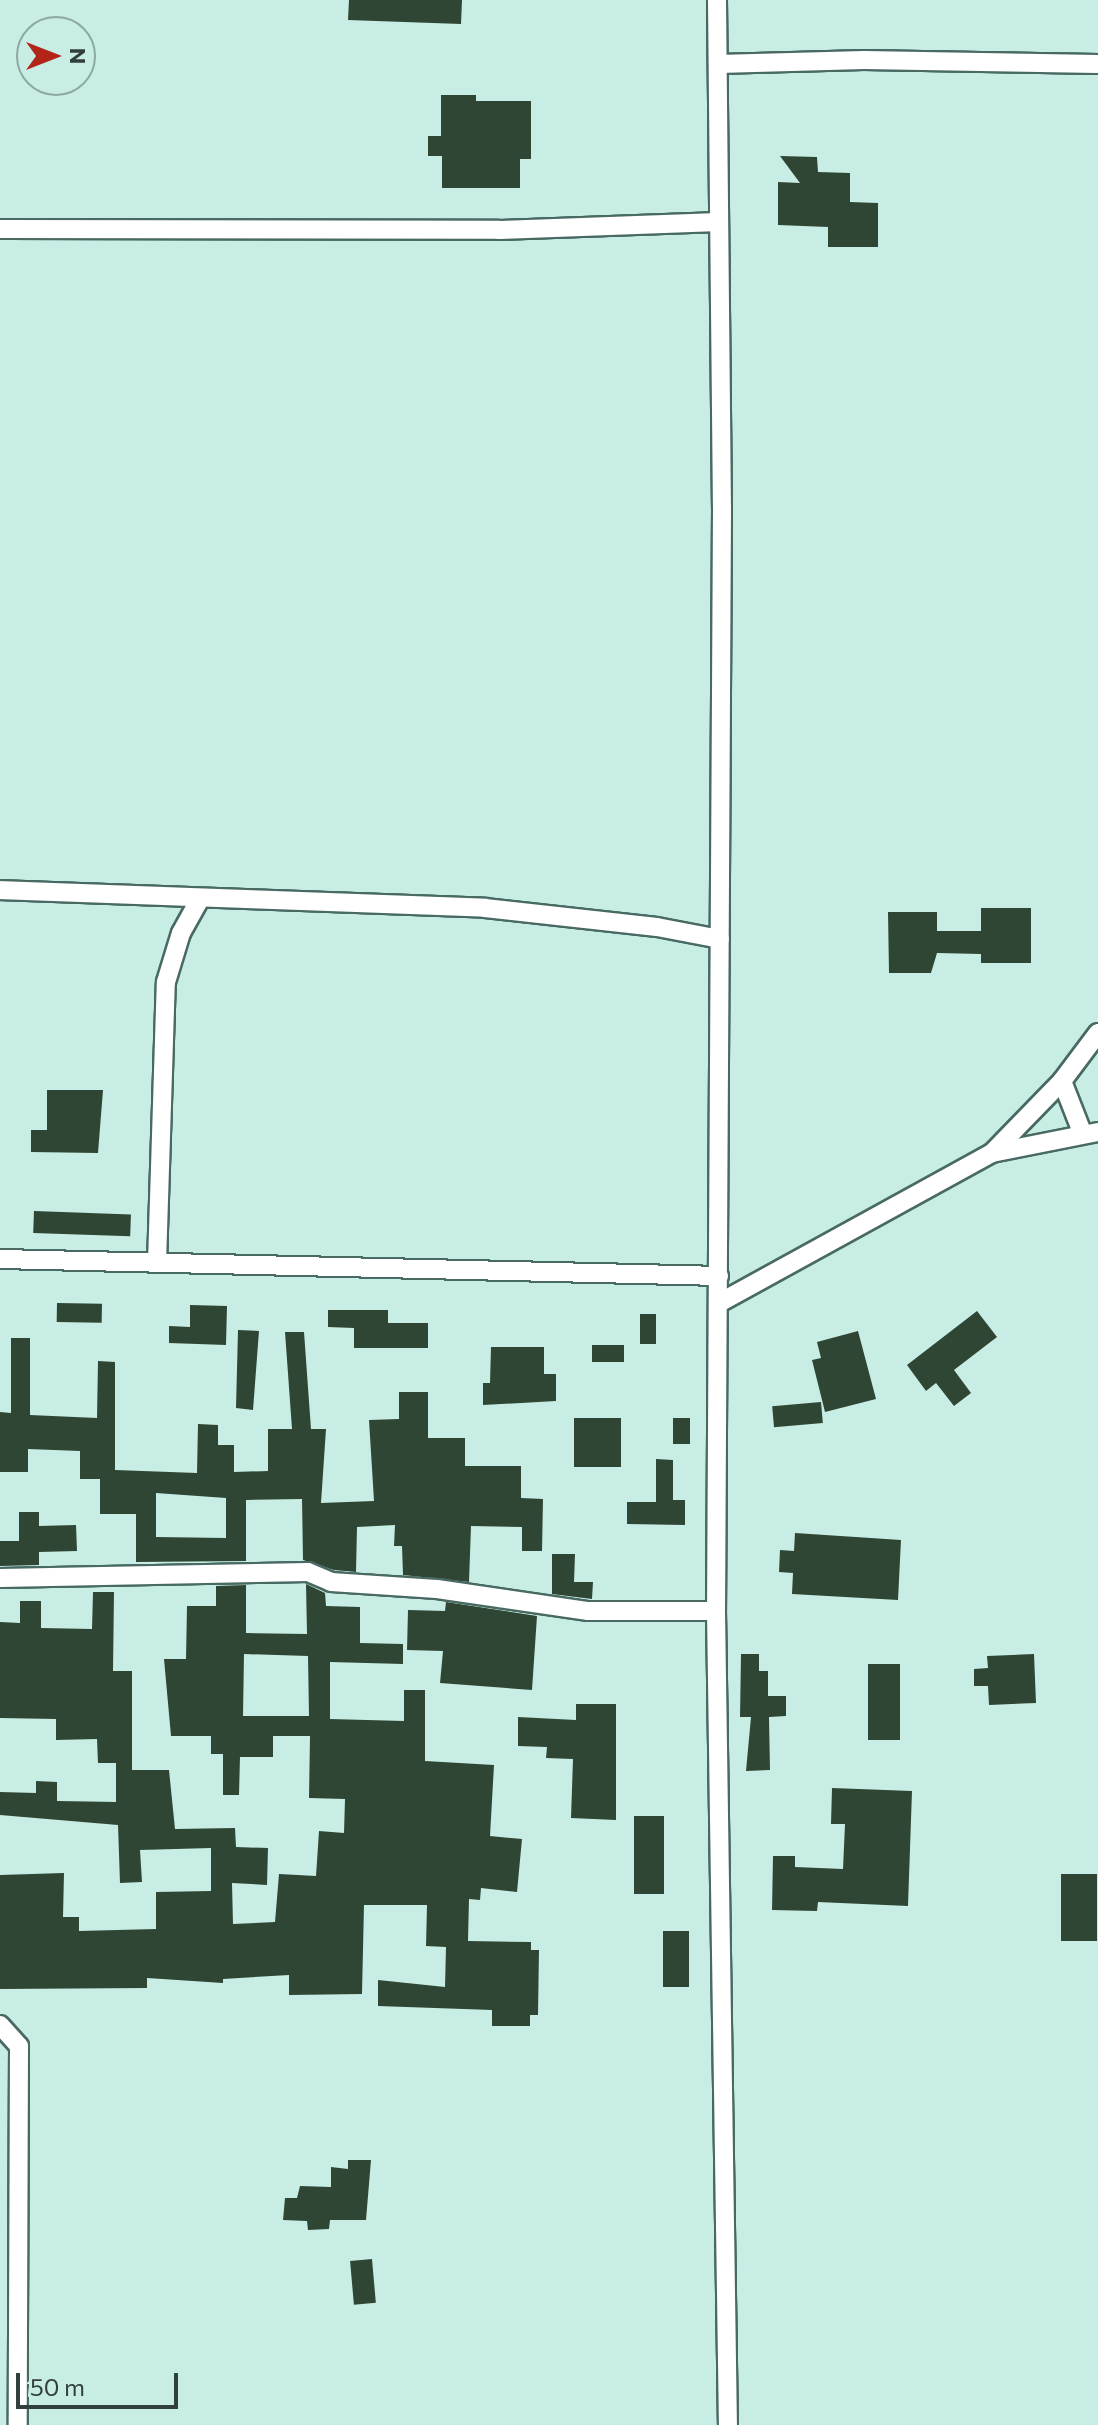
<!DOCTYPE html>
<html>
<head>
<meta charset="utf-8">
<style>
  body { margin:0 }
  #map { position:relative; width:1098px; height:2425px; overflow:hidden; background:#c8ede5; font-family:Commissioner,sans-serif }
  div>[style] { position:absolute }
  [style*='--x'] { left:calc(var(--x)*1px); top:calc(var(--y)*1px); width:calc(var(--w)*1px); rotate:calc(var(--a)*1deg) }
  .building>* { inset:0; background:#304634; transform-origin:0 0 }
  .roads { filter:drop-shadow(2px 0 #486a63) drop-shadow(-2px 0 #486a63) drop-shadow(0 2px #486a63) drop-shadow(0 -2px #486a63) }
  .street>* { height:18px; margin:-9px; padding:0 9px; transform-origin:9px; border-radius:9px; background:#fff }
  span { translate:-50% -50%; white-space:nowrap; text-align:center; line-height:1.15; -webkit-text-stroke:8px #c8ede5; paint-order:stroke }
  .north { position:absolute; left:16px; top:16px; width:80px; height:80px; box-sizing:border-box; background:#c8ede5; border:2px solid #8ca8a2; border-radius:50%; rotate:90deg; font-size:22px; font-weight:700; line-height:32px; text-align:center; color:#31403d }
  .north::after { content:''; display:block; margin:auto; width:28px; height:36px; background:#b32419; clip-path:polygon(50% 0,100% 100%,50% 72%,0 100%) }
  .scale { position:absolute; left:16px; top:2373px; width:162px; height:36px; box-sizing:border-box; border:4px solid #31403d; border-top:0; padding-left:10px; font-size:24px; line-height:28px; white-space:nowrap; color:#31403d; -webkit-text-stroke:6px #c8ede5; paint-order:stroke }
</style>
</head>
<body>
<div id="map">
  <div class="building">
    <div style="clip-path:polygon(349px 0,462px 0,461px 24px,348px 20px)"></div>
    <div style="clip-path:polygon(441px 95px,476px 95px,476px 101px,531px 101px,531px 159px,520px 159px,520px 188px,442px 188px,442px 156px,428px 156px,428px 136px,441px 136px)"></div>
    <div style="clip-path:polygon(780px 156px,817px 157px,818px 172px,850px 173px,850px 202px,878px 203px,878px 247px,828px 247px,828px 227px,778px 225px,778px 182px,800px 183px)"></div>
    <div style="clip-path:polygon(981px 908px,1031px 908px,1031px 963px,981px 963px,981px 954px,937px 953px,931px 973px,889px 973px,888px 912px,937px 912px,937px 931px,981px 931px)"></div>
    <div style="clip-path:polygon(47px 1090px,103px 1090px,98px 1153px,31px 1152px,31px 1130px,47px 1130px)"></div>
    <div style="left:34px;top:1211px;width:97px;height:22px;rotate:2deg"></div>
    <div style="left:57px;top:1303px;width:45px;height:19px;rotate:1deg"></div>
    <div style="clip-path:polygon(190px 1305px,227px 1306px,226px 1345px,169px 1343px,169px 1326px,190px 1327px)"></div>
    <div style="clip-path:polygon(328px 1310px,388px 1310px,388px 1323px,428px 1323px,428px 1348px,354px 1348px,354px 1328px,328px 1327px)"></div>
    <div style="clip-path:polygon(977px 1311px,997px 1337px,954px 1370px,971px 1393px,954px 1406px,936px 1383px,926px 1391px,907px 1365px)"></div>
    <div style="left:640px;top:1314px;width:16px;height:30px"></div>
    <div style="clip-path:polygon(238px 1330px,259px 1331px,253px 1410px,236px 1408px)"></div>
    <div style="clip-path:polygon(858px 1331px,876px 1399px,825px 1412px,812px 1360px,821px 1358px,817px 1342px)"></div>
    <div style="clip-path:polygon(evenodd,285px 1332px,304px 1332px,311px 1429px,326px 1429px,321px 1503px,374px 1501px,369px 1420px,399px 1419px,399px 1392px,428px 1392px,428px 1438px,465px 1438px,465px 1466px,521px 1466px,521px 1498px,543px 1499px,542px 1551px,522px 1551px,522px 1527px,471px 1526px,469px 1582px,403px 1575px,402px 1546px,394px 1546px,395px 1525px,357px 1527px,356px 1572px,334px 1570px,303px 1560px,302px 1499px,246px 1500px,246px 1561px,136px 1562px,136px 1514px,100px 1514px,100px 1479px,80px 1479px,80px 1451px,28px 1449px,28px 1472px,0 1472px,0 1412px,11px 1413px,11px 1338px,30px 1338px,30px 1415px,97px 1418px,98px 1361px,115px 1362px,115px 1470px,197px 1473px,198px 1424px,218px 1425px,218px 1445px,234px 1445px,234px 1472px,268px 1471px,268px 1429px,292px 1429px,285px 1332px,156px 1493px,226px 1498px,226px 1538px,156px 1537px,156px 1493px)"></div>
    <div style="left:592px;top:1345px;width:32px;height:17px"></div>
    <div style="clip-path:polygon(491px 1347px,544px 1347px,544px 1374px,556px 1374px,556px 1401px,483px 1405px,483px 1383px,490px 1383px)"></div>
    <div style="left:821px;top:1402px;width:21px;height:49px;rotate:85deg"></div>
    <div style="left:574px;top:1418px;width:47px;height:49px"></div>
    <div style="left:673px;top:1418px;width:17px;height:26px"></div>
    <div style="clip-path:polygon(656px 1459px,673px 1460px,673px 1500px,685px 1500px,685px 1525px,627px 1524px,627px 1502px,656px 1502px)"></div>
    <div style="clip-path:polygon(19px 1512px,39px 1512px,39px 1526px,76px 1525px,77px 1551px,39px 1552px,39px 1565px,0 1566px,0 1541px,19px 1541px)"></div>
    <div style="clip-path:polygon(795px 1533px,901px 1540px,898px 1600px,792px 1594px,793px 1573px,779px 1572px,780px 1550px,794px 1551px)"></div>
    <div style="clip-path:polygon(552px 1554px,575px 1554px,574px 1582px,593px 1582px,592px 1599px,552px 1594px)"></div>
    <div style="clip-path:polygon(evenodd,306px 1584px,325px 1593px,326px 1606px,360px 1607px,360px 1643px,403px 1644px,403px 1664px,330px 1662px,330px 1719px,404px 1721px,404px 1690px,425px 1690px,425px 1761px,494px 1765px,490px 1836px,522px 1839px,517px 1892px,481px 1888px,480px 1900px,469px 1899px,468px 1941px,531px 1942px,531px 1950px,539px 1950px,538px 2015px,530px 2015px,530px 2026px,492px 2026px,492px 2010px,378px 2006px,378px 1980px,445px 1987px,446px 1947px,426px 1946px,427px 1905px,364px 1905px,362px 1994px,289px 1995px,289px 1975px,223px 1979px,223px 1983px,147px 1978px,147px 1988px,0 1989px,0 1875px,64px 1873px,63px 1917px,79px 1917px,79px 1931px,156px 1929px,156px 1892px,211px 1891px,211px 1848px,140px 1850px,142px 1882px,120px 1883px,118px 1825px,0 1815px,0 1792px,36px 1793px,36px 1781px,57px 1782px,57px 1801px,116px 1802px,116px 1763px,98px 1763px,97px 1739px,56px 1740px,56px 1719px,0 1718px,0 1622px,20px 1623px,20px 1601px,41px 1601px,41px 1628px,92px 1629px,93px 1592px,114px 1592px,113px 1671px,132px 1671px,132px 1770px,169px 1770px,175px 1829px,235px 1828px,236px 1847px,268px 1848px,267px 1885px,232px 1883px,233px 1924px,275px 1922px,279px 1874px,316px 1876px,319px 1831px,344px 1833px,345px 1799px,309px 1798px,310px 1736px,273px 1736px,273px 1757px,240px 1757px,239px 1795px,223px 1795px,223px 1754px,211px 1754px,211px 1736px,171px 1736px,164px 1659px,186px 1659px,187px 1606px,216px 1606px,216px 1586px,246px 1585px,246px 1633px,307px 1634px,306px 1584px,244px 1654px,308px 1656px,309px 1716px,243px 1716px,244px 1654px)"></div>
    <div style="clip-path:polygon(446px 1602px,537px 1616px,532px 1690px,440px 1683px,443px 1651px,407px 1650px,408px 1610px,445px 1611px)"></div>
    <div style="clip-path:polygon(741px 1654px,759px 1654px,759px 1671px,768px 1671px,768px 1696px,786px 1696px,786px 1716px,769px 1717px,770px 1770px,746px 1771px,751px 1717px,740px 1717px)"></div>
    <div style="clip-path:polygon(1034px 1654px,1036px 1703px,989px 1705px,988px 1686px,974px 1686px,974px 1669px,988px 1668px,987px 1656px)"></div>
    <div style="left:868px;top:1664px;width:32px;height:76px"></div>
    <div style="clip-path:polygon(576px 1704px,616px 1704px,616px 1820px,571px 1818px,573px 1759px,546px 1758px,547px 1747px,518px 1746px,518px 1717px,576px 1720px)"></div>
    <div style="clip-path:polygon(832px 1788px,912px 1791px,908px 1906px,818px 1902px,817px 1911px,772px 1910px,773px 1856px,795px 1856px,795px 1867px,843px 1869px,845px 1824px,831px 1824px)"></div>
    <div style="left:634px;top:1816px;width:30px;height:78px"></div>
    <div style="left:1061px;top:1874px;width:36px;height:67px"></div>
    <div style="left:663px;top:1931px;width:26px;height:56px"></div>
    <div style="clip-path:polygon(348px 2160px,371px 2160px,366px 2220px,330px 2220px,329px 2229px,308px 2230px,307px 2221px,283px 2220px,285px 2198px,297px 2198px,300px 2186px,331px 2187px,331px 2167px,348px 2169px)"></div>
    <div style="left:372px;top:2259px;width:44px;height:22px;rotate:85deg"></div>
  </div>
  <div class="roads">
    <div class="street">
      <div style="--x:717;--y:0;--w:509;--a:89.44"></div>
      <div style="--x:722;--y:509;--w:1102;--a:90.31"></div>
      <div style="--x:716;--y:1611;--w:814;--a:89.16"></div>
      <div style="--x:718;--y:64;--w:146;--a:-1.6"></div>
      <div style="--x:864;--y:60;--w:234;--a:1"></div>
      <div style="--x:0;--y:229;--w:499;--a:0.1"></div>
      <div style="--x:499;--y:230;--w:220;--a:-2.1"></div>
      <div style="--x:0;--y:890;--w:485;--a:2.1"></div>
      <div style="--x:485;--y:908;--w:173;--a:6.3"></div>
      <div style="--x:657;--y:927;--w:64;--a:10.8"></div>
      <div style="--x:1062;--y:1081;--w:55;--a:68.6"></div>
      <div style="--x:992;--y:1153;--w:108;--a:-11.2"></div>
      <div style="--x:0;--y:1259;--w:719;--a:1.35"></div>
      <div style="--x:157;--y:1263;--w:281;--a:-88.2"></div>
      <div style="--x:166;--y:982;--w:51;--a:-73"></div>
      <div style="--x:181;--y:933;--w:38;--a:-61"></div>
      <div style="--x:719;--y:1303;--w:311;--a:-28.8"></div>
      <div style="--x:992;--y:1153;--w:100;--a:-45.8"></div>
      <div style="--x:1062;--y:1081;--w:60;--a:-53.1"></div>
      <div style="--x:0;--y:1578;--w:308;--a:-1.1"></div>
      <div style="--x:308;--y:1572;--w:25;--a:23"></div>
      <div style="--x:331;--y:1582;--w:106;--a:3.8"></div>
      <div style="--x:437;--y:1589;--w:153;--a:8.3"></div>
      <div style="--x:588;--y:1611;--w:128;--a:0"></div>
      <div style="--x:0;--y:2025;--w:28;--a:48"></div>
      <div style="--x:19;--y:2046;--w:379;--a:90.2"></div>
    </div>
  </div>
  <div class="north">N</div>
  <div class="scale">50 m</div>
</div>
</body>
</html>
